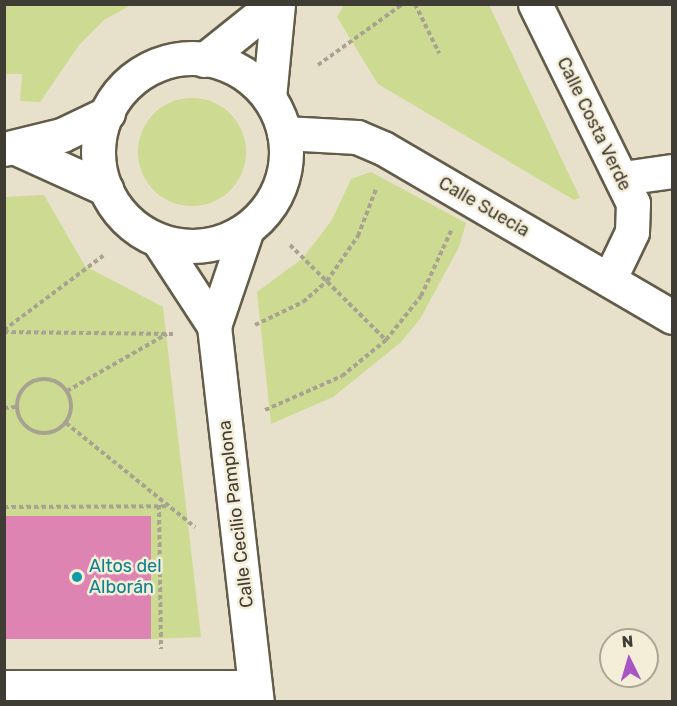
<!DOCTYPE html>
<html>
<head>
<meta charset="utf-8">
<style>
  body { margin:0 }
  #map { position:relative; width:677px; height:706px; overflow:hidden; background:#e7e0ca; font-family:Rubik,sans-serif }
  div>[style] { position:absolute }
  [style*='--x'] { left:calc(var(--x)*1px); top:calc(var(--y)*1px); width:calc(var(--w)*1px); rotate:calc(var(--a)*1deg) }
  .green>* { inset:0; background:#ccdb91 }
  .round { border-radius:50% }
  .building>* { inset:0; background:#de84b3; transform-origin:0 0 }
  .path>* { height:4px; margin-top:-2px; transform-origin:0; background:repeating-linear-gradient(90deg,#a8a291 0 4.5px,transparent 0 7.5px) }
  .path>.ring { margin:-2px; padding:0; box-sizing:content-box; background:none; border:4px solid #a8a291; border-radius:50% }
  .roads { filter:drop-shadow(2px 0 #635c49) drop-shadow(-2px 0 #635c49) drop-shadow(0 2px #635c49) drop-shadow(0 -2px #635c49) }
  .street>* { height:33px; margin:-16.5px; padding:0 16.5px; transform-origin:16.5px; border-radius:16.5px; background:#fff }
  .secondary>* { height:33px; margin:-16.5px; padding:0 16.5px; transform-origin:16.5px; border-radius:16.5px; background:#fff }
  .secondary>.ring { margin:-16.5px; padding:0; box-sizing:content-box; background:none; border:33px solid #fff; border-radius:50% }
  .dots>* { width:16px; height:16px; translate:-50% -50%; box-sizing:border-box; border:3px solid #f4edd7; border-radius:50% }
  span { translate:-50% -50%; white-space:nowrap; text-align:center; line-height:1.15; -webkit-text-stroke:5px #f4edd7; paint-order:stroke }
  .street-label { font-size:18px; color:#3f3c33 }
  .culture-label { font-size:18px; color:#0d838f }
  .left { translate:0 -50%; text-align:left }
  .frame { position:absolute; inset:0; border:6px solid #3f3c33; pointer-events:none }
  .north { position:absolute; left:599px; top:628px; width:60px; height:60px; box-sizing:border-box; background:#f4edd7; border:2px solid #aca695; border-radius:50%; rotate:355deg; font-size:16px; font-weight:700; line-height:24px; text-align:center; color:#3f3c33 }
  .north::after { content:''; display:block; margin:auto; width:21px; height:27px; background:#a955c4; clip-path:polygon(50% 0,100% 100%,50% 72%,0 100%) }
</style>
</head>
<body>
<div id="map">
  <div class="green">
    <div style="clip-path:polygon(5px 4px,131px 4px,131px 5px,104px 20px,79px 45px,40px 102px,20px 101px,22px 74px,5px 74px)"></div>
    <div style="clip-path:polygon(344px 5px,489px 5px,580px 198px,574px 200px,378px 84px,337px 17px)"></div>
    <div class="round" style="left:138px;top:98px;width:108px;height:108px"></div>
    <div style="clip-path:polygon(371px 172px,466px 223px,459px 247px,420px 319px,400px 343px,333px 397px,271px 424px,257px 292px,303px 258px,332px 220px,351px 179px)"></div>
    <div style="clip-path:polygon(44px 195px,85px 266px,163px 307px,201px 637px,150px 639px,150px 516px,5px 516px,4px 197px)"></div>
  </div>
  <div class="building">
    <div style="left:4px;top:516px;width:147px;height:123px"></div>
  </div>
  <div class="path">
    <div style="--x:415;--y:4;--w:55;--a:63.9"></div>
    <div style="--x:318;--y:65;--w:105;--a:-35.7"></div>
    <div style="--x:290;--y:245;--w:135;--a:44.7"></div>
    <div style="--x:255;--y:325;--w:53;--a:-25.6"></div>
    <div style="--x:303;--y:302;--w:32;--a:-41"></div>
    <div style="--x:327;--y:281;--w:55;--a:-55.4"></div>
    <div style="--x:358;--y:236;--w:50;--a:-69"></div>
    <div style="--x:4;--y:330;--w:124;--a:-36.8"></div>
    <div style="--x:4;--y:332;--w:169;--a:0.7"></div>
    <div class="ring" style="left:17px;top:379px;width:50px;height:50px"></div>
    <div style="--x:67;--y:391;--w:115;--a:-29.7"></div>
    <div style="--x:4;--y:408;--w:12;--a:-5"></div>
    <div style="--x:265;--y:410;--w:84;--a:-23.8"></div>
    <div style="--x:342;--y:376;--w:57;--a:-39.3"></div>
    <div style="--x:386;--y:340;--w:56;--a:-51.5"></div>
    <div style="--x:421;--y:296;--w:72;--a:-65.2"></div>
    <div style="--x:66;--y:423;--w:166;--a:38.9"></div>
    <div style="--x:159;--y:505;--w:144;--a:89.2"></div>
    <div style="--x:4;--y:507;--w:165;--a:-0.3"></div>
  </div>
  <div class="roads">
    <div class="street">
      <div style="--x:535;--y:4;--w:222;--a:63.8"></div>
      <div style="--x:633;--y:203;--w:29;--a:92"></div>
      <div style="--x:632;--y:232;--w:53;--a:115.6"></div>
      <div style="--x:284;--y:133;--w:73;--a:3.1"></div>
      <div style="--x:357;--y:137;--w:28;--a:23"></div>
      <div style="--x:383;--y:148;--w:335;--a:30.3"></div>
      <div style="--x:623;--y:178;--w:49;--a:-8.1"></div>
      <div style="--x:4;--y:687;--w:251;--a:0"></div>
    </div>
    <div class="secondary">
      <div class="ring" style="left:98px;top:58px;width:155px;height:155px"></div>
      <div style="--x:204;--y:60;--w:90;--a:-38.7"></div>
      <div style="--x:269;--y:98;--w:94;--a:-84.5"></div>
      <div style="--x:4;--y:149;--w:60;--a:-13.6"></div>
      <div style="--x:62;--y:135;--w:51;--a:-25.6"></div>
      <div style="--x:18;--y:149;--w:97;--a:24.4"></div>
      <div style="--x:247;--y:229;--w:102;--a:108.8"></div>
      <div style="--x:214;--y:326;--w:378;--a:83.5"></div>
      <div style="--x:158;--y:240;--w:103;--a:56.9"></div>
    </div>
  </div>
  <div class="dots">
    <div style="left:77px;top:577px;background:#0f9aa8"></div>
  </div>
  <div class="street-label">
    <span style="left:594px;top:124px;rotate:64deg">Calle Costa Verde</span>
    <span style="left:484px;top:207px;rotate:30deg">Calle Suecia</span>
    <span style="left:236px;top:514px;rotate:-97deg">Calle Cecilio Pamplona</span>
  </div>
  <div class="culture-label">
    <span class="left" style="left:89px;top:577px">Altos del<br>Alborán</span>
  </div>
  <div class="frame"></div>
  <div class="north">N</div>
</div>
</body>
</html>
